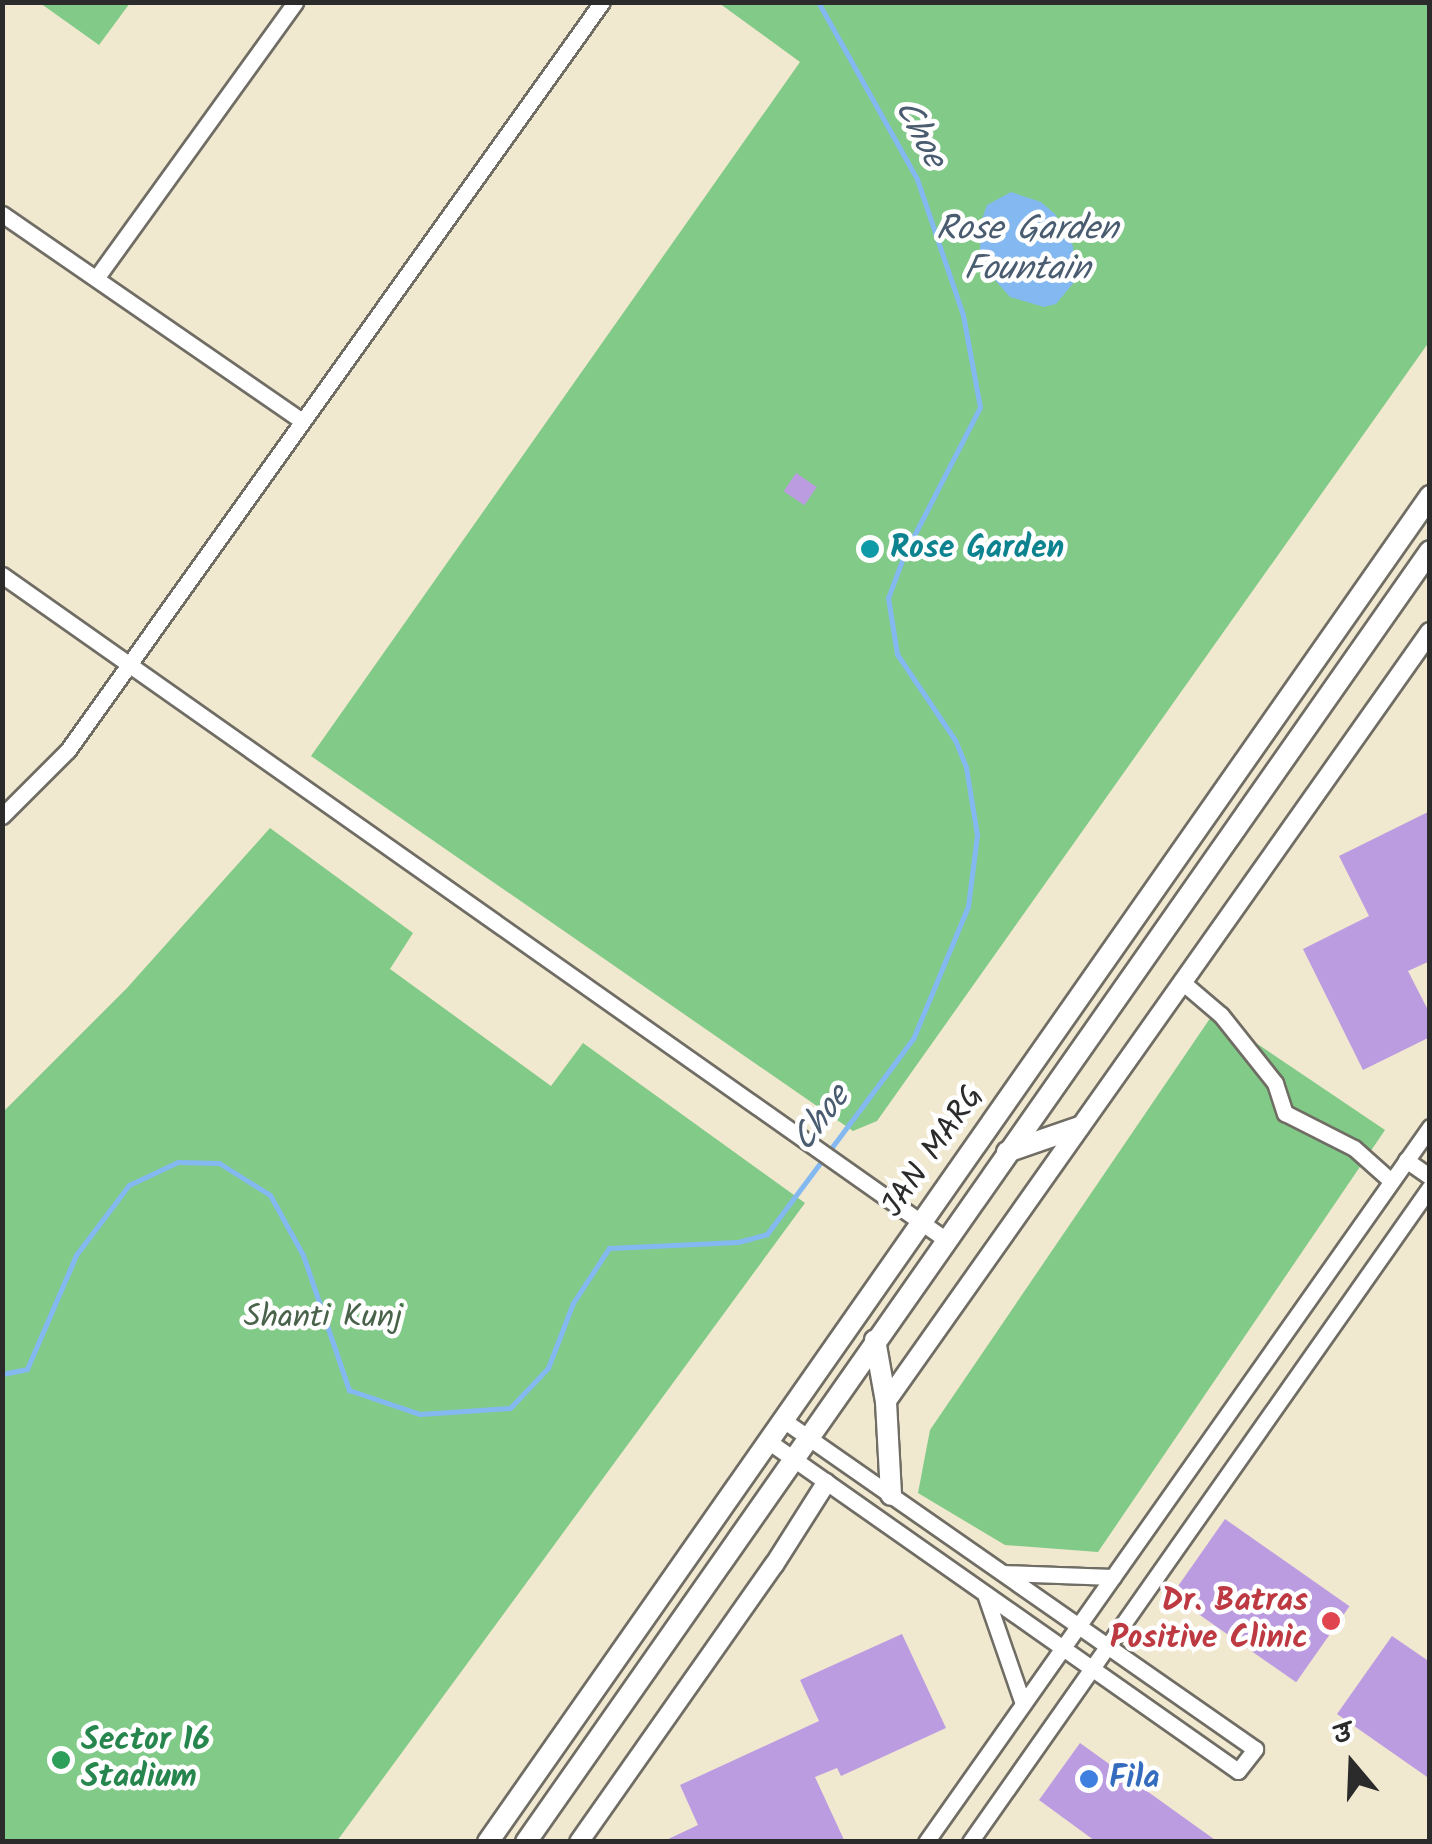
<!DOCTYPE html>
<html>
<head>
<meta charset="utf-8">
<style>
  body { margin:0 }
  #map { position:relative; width:1432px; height:1844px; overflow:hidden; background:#f1e8d0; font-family:Kalam,"Playpen Sans Deva",sans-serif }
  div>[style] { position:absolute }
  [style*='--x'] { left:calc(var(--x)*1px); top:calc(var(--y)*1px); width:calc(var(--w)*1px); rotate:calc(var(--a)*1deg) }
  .green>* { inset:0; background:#81ca87 }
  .water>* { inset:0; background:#83b8f1 }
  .stream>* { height:5px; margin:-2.5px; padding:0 2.5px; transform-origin:2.5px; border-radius:2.5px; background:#83b8f1 }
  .building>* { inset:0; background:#bc9ce1; transform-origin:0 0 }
  .roads { filter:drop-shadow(2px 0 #706d65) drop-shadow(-2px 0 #706d65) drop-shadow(0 2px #706d65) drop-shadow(0 -2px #706d65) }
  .minor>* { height:15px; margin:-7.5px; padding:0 7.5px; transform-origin:7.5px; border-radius:7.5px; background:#fff }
  .tertiary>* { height:18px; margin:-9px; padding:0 9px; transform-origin:9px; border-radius:9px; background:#fff }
  .secondary>* { height:20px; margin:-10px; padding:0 10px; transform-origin:10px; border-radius:10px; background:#fff }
  .dots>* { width:28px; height:28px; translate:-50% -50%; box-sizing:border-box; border:5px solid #fff; border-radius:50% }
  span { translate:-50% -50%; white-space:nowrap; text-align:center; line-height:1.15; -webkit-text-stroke:9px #fff; paint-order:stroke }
  .culture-label { font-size:32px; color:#0d838f; font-weight:700 }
  .left { translate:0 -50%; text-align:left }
  .street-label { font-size:32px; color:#2b2b2b }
  .park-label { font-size:32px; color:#49634b }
  .health-label { font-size:32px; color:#be3a42; font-weight:700 }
  .right { translate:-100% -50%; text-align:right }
  .leisure-label { font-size:32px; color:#27864d; font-weight:700 }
  .shop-label { font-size:32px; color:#366cbe; font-weight:700 }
  .water-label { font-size:35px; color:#4a5c70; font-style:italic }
  .frame { position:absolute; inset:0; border:5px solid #2b2b2b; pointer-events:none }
  .north { position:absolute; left:1302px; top:1714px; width:100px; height:100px; -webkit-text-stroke:8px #fff; paint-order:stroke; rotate:341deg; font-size:28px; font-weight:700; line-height:40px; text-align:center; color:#2b2b2b }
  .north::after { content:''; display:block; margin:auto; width:35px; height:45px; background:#2b2b2b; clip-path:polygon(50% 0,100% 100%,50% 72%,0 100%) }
</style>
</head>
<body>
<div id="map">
  <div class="green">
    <div style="clip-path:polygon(40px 3px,130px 3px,99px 45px)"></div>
    <div style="clip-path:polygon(719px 3px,1429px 3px,1429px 342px,877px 1121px,853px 1131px,311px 756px,800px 62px)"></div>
    <div style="clip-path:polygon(270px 828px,413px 933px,390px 969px,551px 1086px,583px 1043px,805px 1203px,337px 1841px,3px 1841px,3px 1112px,127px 988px)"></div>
    <div style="clip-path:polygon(1213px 1014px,1385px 1130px,1098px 1552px,1005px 1545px,918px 1493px,930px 1430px)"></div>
  </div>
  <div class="water">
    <div style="clip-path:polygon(1011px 192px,1041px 202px,1055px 214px,1073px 246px,1075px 281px,1056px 304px,1044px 307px,1010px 297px,987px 271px,980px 253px,981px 222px,987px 205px)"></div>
  </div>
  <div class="stream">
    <div style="--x:2;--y:1374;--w:25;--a:-11"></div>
    <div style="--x:27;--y:1369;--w:124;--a:-66.7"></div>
    <div style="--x:76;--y:1255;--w:88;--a:-52.9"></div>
    <div style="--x:129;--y:1185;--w:54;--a:-25.1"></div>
    <div style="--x:178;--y:1162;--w:41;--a:1.4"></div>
    <div style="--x:219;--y:1163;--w:60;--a:32.1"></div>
    <div style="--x:270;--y:1195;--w:68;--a:61.2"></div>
    <div style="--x:303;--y:1255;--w:143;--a:71.2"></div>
    <div style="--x:349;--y:1390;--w:75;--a:18.7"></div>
    <div style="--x:420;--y:1414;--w:90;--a:-3.8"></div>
    <div style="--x:510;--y:1408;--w:55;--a:-46.5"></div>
    <div style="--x:548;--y:1368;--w:70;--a:-69"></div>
    <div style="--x:573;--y:1303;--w:66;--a:-56.8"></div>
    <div style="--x:609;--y:1248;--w:129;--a:-2.7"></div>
    <div style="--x:738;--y:1242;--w:30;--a:-15"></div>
    <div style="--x:767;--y:1234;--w:244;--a:-53.2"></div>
    <div style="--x:913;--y:1039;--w:144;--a:-67.5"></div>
    <div style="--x:968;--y:906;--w:72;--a:-82.8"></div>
    <div style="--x:977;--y:835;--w:69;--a:-99.2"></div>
    <div style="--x:966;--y:767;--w:29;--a:-112"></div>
    <div style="--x:955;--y:740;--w:104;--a:-124"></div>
    <div style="--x:897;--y:654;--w:57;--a:-99.1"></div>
    <div style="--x:888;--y:598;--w:46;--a:-69.6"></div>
    <div style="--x:904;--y:555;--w:166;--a:-62.8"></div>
    <div style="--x:980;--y:407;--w:94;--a:-100.5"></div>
    <div style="--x:963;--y:315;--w:144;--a:-108.7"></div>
    <div style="--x:917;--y:179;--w:203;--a:-119.2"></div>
  </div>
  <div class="building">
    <div style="left:796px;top:473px;width:25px;height:22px;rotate:34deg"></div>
    <div style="clip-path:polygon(1430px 811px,1430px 961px,1408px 971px,1430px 1014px,1430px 1037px,1363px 1070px,1303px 949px,1369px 916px,1339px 856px)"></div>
    <div style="left:1225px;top:1519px;width:152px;height:93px;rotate:35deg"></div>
    <div style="clip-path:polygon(902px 1634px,946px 1728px,841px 1776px,837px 1768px,815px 1777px,845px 1842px,662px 1842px,698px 1825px,680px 1785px,819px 1721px,800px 1680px)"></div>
    <div style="clip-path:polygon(1392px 1636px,1430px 1662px,1430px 1779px,1337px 1714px)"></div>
    <div style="clip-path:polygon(1080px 1743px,1158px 1799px,1218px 1842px,1096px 1842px,1091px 1838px,1039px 1800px)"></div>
  </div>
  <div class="roads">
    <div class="minor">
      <div style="--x:2;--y:214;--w:364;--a:34.6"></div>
      <div style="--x:97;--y:277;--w:339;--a:-54.2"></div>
      <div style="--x:2;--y:575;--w:1153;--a:35.15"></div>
      <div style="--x:2;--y:816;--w:93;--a:-45"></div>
      <div style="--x:68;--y:750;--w:919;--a:-54.48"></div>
      <div style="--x:1181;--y:981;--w:52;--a:40.4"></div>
      <div style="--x:1221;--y:1015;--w:87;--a:51.5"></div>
      <div style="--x:1275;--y:1083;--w:32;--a:72"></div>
      <div style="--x:1285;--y:1113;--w:77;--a:26.9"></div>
      <div style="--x:1354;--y:1148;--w:50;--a:41.7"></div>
      <div style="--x:1406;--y:1160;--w:29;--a:35"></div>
      <div style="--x:768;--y:1441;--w:574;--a:35.07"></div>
      <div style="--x:1238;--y:1771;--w:28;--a:-52"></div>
      <div style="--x:1255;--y:1749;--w:575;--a:-145.12"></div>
      <div style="--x:1003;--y:1573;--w:110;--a:2.1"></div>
      <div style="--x:985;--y:1594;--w:116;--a:70.9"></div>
      <div style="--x:926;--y:1842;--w:875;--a:-54.82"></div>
      <div style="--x:970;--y:1842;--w:800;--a:-54.92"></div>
    </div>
    <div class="tertiary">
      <div style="--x:886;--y:1402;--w:943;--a:-54.76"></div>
      <div style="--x:579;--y:1842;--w:339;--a:-54.9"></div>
      <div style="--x:774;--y:1565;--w:97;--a:-57.6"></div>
    </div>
    <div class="secondary">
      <div style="--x:1007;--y:1152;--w:76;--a:-19.1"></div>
      <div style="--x:875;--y:1340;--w:63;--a:79.9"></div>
      <div style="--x:886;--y:1402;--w:93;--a:86.9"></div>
      <div style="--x:488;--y:1842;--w:1643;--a:-55.01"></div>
      <div style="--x:526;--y:1842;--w:1576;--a:-55"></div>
    </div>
  </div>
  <div class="dots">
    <div style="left:870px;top:549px;background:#0f9aa8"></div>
    <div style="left:1331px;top:1621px;background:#e0444e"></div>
    <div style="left:61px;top:1760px;background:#2e9e5b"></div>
    <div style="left:1089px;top:1779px;background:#3f7fe0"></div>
  </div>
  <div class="culture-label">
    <span class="left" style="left:890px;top:549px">Rose Garden</span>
  </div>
  <div class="street-label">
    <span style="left:934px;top:1152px;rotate:-55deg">JAN MARG</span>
  </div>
  <div class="park-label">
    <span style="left:323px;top:1318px">Shanti Kunj</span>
  </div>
  <div class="health-label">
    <span class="right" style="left:1308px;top:1621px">Dr. Batras<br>Positive Clinic</span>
  </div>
  <div class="leisure-label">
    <span class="left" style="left:81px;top:1760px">Sector 16<br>Stadium</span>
  </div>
  <div class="shop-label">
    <span class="left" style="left:1109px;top:1779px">Fila</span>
  </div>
  <div class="water-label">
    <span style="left:919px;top:134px;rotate:62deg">Choe</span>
    <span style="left:1027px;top:250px">Rose Garden<br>Fountain</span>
    <span style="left:822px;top:1119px;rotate:-53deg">Choe</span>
  </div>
  <div class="frame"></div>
  <div class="north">उ</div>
</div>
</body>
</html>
